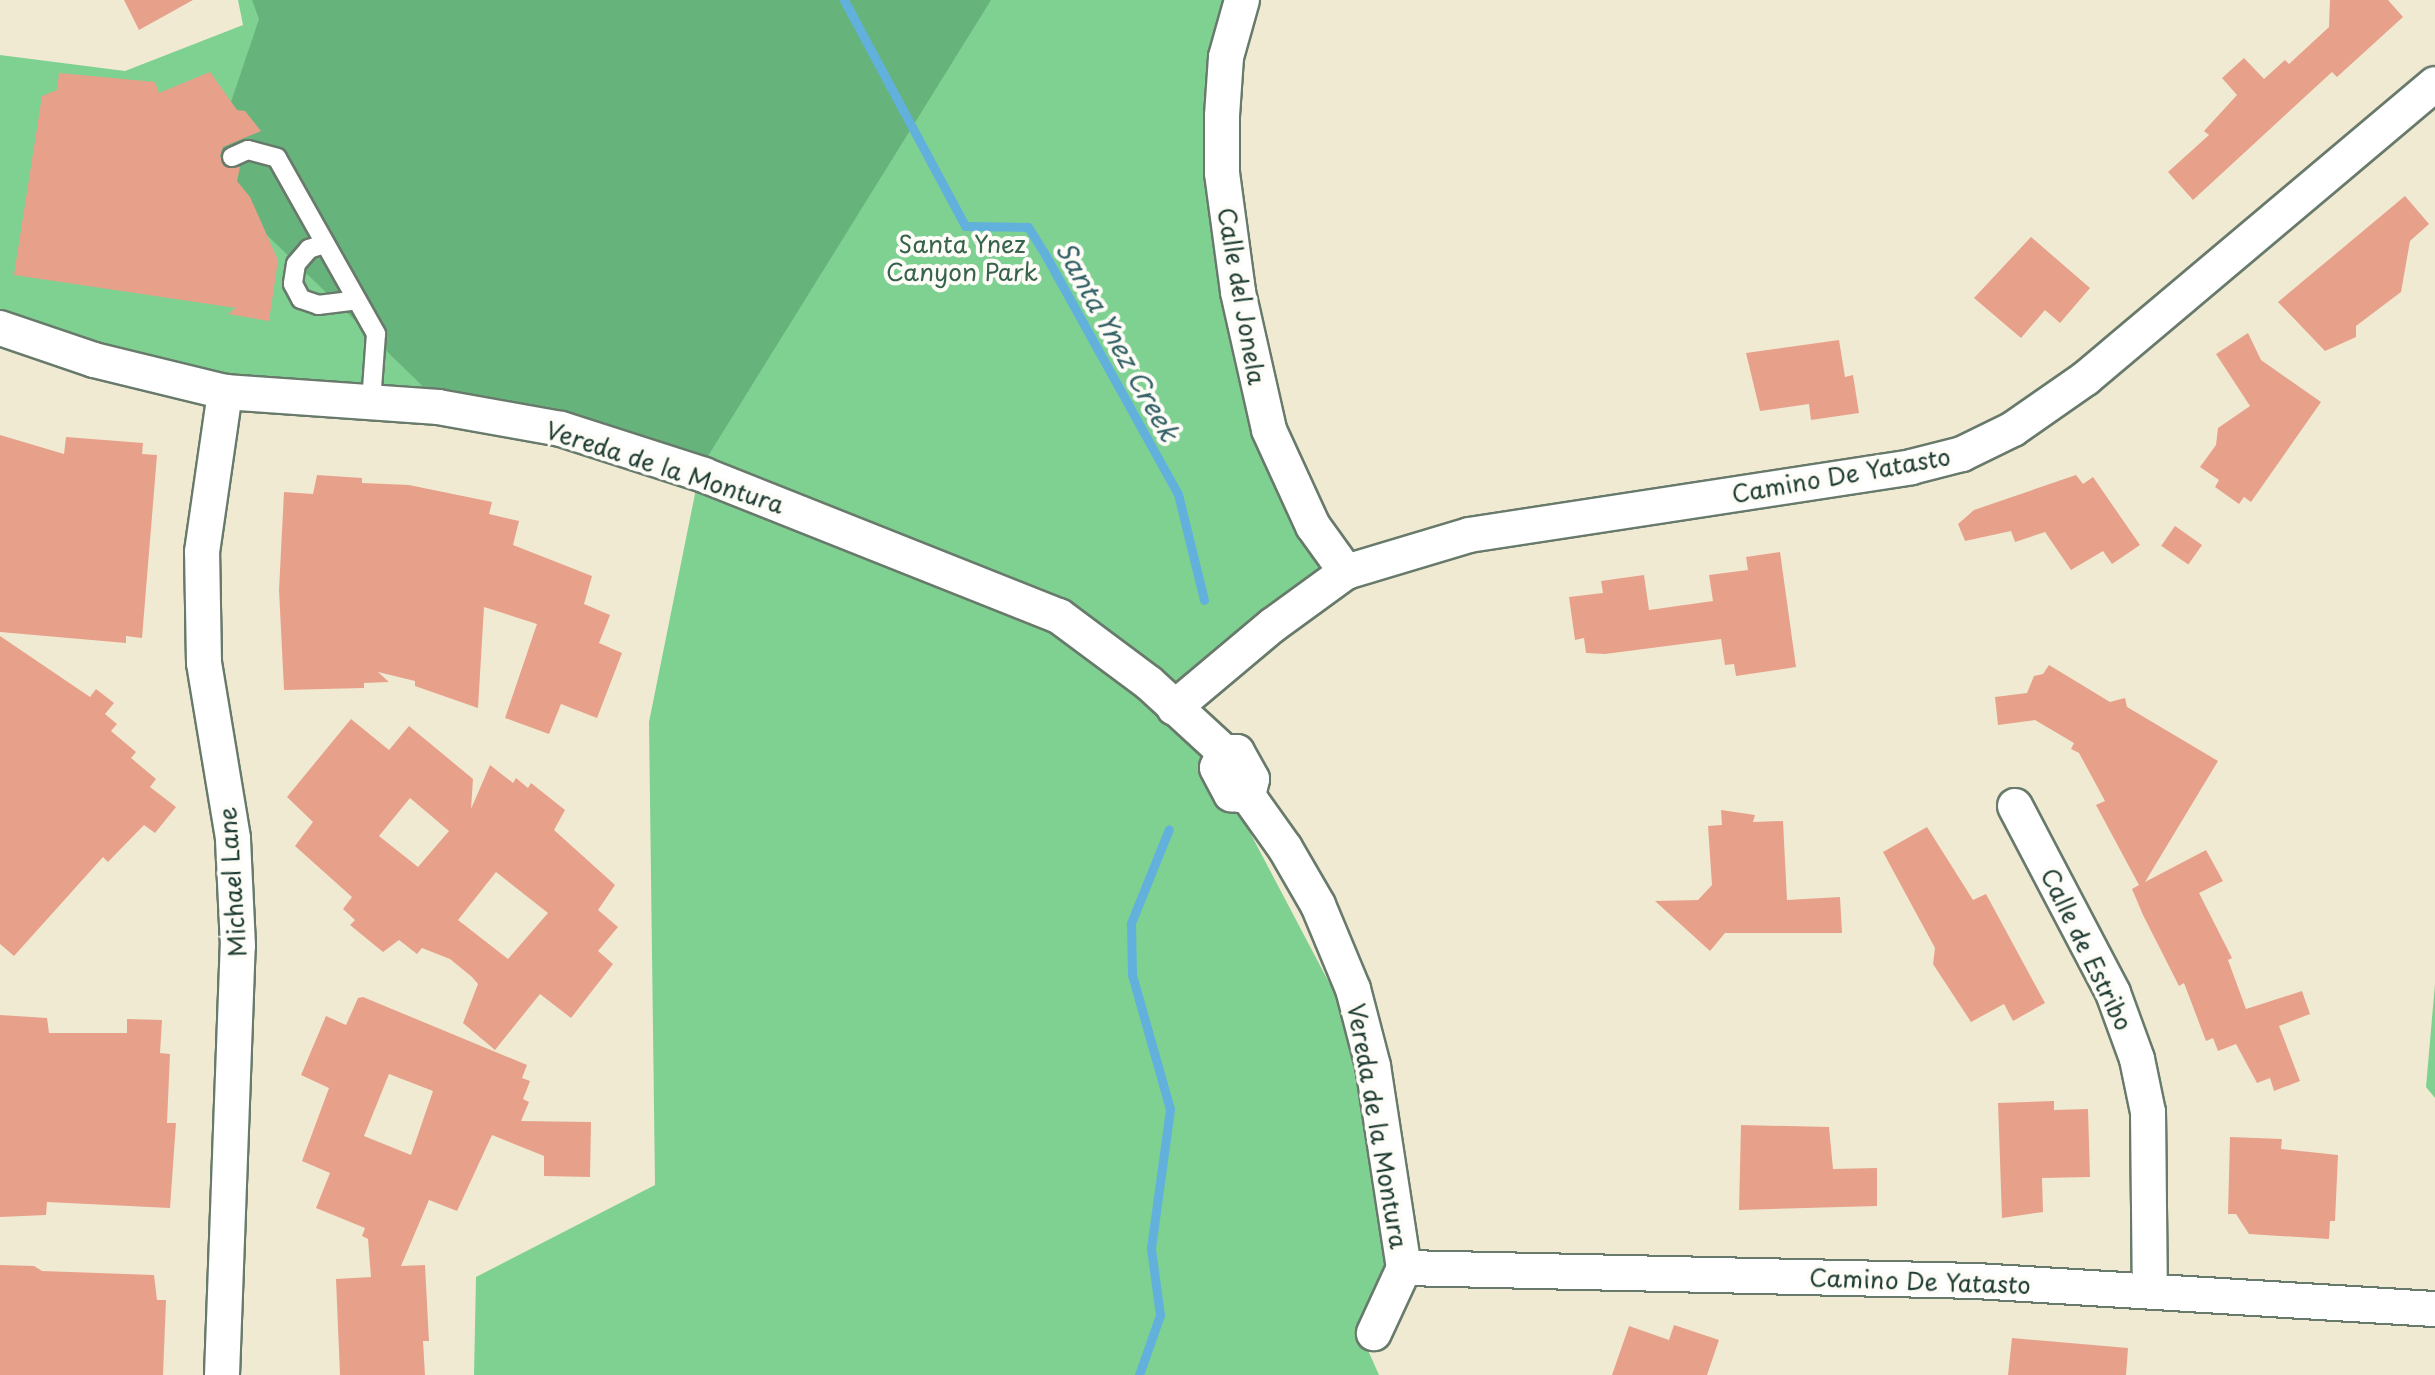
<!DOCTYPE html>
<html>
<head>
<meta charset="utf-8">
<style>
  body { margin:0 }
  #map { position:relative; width:2435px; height:1375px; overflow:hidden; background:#f1ead2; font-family:"Playpen Sans",sans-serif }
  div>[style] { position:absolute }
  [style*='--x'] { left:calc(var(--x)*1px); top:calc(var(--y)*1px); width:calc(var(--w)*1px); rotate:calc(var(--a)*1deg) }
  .green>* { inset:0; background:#7fd192 }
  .forest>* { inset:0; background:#67b37c }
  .stream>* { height:9px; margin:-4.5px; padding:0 4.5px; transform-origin:4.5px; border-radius:4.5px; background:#62b1dc }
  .building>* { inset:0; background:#e7a18b; transform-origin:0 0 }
  .roads { filter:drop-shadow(2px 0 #687a6b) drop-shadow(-2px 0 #687a6b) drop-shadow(0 2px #687a6b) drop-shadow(0 -2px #687a6b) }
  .lane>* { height:18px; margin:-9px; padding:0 9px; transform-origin:9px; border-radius:9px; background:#fff }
  .street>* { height:34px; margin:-17px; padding:0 17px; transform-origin:17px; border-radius:17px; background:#fff }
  span { translate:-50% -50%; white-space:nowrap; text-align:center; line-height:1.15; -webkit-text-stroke:8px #fdfcf7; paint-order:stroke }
  .park-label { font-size:24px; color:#37624c }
  .street-label { font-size:24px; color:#1f3d34 }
  .water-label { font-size:26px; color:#336066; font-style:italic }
</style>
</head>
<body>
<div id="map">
  <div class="green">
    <div style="clip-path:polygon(238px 0,1250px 0,1234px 57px,1232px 173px,1277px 428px,1356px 575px,1188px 715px,1373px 1066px,1395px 1269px,1360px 1332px,1379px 1375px,474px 1375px,476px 1277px,655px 1185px,649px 722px,700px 469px,437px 395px,225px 381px,0 321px,0 55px,125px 71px,243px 25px)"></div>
    <div style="clip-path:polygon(2435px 984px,2435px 1098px,2426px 1087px)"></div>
  </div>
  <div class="forest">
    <div style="clip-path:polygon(252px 0,991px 0,700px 469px,437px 400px,206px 176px,259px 19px)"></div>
  </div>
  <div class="stream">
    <div style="--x:844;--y:0;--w:256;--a:61.8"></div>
    <div style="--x:965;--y:226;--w:63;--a:0.9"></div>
    <div style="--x:1028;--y:227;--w:34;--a:58"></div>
    <div style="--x:1046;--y:256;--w:272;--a:61"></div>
    <div style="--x:1178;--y:494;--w:109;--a:76.2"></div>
    <div style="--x:1139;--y:1375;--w:64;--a:-70.7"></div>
    <div style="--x:1160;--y:1315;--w:68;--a:-97.7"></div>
    <div style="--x:1151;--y:1248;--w:140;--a:-82.2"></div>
    <div style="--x:1170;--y:1109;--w:139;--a:-105.8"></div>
    <div style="--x:1132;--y:975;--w:52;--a:-91.1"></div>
    <div style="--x:1131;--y:923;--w:101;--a:-68"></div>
  </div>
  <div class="building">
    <div style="clip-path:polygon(124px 0,193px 0,139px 30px)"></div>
    <div style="clip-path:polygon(2330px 0,2388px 0,2403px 17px,2337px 77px,2332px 72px,2193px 200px,2168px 172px,2209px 135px,2204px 131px,2237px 95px,2222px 78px,2244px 58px,2264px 79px,2285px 60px,2289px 64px,2329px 27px)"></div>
    <div style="clip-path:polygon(210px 72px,237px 110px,245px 111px,261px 131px,223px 147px,220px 156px,226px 167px,240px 167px,237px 181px,250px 197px,278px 260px,269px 321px,228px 314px,236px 308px,14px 275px,42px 96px,57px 90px,59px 73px,155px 82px,159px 93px)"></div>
    <div style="clip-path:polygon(2405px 196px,2429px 224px,2410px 241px,2401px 292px,2356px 326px,2356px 337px,2325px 351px,2278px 302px)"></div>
    <div style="clip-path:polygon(2031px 237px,2090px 288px,2060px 323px,2045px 310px,2021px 338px,1974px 298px)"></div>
    <div style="clip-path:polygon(2248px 333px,2261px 360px,2321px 402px,2251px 502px,2244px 497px,2239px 504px,2215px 487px,2219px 480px,2200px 467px,2216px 445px,2218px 428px,2250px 406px,2216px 354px)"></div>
    <div style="clip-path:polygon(1839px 340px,1845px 377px,1853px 375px,1859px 413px,1811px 420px,1809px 404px,1760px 411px,1746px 353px)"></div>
    <div style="clip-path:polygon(0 435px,64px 454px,66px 437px,143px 443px,142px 454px,157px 455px,142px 638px,126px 636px,126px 643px,0 632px)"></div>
    <div style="clip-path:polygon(317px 475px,362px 478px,362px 483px,409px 485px,492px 502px,489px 514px,519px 521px,513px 545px,592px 576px,584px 604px,610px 615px,599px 643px,622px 653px,597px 718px,561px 704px,549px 734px,505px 718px,537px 624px,484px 607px,478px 708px,415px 686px,415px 681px,378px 672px,389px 682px,364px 683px,364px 688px,284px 690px,279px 590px,284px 492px,313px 494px)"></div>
    <div style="clip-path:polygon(2076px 475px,2083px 484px,2093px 477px,2140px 545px,2112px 564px,2103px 551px,2071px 570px,2045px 532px,2015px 542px,2011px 531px,1965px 541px,1958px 524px,1974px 510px)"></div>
    <div style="left:2175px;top:526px;width:33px;height:24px;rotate:35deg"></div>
    <div style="clip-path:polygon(1780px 552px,1796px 667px,1736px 676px,1734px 664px,1725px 665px,1721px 639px,1605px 654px,1586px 653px,1584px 638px,1575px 640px,1569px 597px,1603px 593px,1601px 581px,1644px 575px,1649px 610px,1713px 601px,1709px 575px,1748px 570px,1746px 557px)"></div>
    <div style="clip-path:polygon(0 636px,90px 697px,96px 689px,114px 703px,105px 714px,117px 724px,111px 731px,136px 752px,131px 758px,156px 779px,150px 787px,176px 807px,155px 833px,144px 825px,108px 862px,103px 857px,14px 956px,0 944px)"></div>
    <div style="clip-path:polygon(2049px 665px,2110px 702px,2125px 698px,2127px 707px,2218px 761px,2145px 882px,2206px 850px,2223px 881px,2199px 893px,2232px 958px,2228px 960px,2246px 1009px,2302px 991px,2310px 1014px,2279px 1026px,2300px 1081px,2274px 1091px,2270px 1078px,2257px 1083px,2236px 1044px,2218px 1051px,2213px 1038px,2206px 1041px,2184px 983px,2179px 986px,2143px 915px,2132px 889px,2139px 885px,2096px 805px,2105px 801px,2079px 753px,2071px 749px,2074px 743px,2035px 720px,1998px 725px,1995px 697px,2027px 693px,2034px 676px,2043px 674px)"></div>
    <div style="clip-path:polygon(evenodd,351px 719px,389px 750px,409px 726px,473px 779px,471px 809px,490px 765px,513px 783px,516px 778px,528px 788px,531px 783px,565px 810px,554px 830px,615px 885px,598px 910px,618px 927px,598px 951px,613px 964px,571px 1018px,540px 994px,495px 1050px,463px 1023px,478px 984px,472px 977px,450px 959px,422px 948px,417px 954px,399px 940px,383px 952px,350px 925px,355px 920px,343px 909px,352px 897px,295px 846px,313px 822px,287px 797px,351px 719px,410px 798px,449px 831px,418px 867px,379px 836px,410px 798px,351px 719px,496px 872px,548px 913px,508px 959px,458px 920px,496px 872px)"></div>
    <div style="clip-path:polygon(1721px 810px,1755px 815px,1753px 822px,1783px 821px,1787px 900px,1840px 897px,1842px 933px,1725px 933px,1710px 951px,1655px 901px,1698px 900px,1712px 885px,1708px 826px,1722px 825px)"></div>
    <div style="clip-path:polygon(1927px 827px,1973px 900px,1986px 894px,2045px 1003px,2013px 1021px,2004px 1004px,1971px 1022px,1933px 964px,1935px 948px,1883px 852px)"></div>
    <div style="clip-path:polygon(evenodd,363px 997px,527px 1065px,522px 1078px,530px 1081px,523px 1099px,529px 1102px,521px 1121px,591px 1122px,590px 1177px,544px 1176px,544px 1156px,492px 1135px,457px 1211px,429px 1200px,401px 1266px,425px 1265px,429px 1341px,423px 1341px,425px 1375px,340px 1375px,336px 1279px,371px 1277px,368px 1239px,362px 1236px,365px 1228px,316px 1208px,330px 1173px,302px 1161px,329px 1088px,301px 1075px,326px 1016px,346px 1025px,358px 998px,363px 997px,389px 1074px,433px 1091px,411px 1155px,364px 1136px,389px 1074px)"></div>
    <div style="clip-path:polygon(0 1015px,47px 1018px,49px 1033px,127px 1033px,127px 1019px,162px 1020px,160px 1053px,170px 1054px,167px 1123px,176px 1123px,170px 1208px,47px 1202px,46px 1215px,0 1217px)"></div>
    <div style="clip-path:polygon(2054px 1101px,2054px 1110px,2088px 1109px,2090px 1177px,2042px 1178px,2043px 1212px,2002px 1218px,1998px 1103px)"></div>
    <div style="clip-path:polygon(1741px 1125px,1829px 1127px,1833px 1169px,1877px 1168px,1877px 1206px,1739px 1210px)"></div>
    <div style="clip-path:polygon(2230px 1137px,2282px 1139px,2281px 1149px,2338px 1155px,2335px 1221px,2330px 1221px,2329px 1239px,2249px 1234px,2236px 1214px,2228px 1214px)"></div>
    <div style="clip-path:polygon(0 1265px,34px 1266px,42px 1271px,154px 1275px,157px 1300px,166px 1300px,163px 1375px,0 1375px)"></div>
    <div style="clip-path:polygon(1674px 1325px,1719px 1340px,1707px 1375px,1612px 1375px,1629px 1326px,1669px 1340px)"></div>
    <div style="clip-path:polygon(2012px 1338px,2128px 1348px,2126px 1375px,2008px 1375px)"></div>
  </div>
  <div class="roads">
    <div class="lane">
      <div style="--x:232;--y:157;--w:17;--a:-24"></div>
      <div style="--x:248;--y:150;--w:30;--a:15"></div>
      <div style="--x:277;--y:158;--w:202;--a:60.6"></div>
      <div style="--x:376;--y:334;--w:68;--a:94.2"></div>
      <div style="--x:325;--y:244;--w:17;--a:163"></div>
      <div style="--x:309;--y:249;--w:20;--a:131"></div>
      <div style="--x:296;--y:264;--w:20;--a:99"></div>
      <div style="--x:293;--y:284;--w:17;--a:62"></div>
      <div style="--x:301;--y:299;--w:18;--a:19"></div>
      <div style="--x:318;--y:305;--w:39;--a:-7"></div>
    </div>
    <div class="street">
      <div style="--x:1242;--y:0;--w:59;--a:105.7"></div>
      <div style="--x:1226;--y:57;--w:59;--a:93.9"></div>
      <div style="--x:1222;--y:116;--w:57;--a:90"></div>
      <div style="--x:1222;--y:173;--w:120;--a:82.3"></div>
      <div style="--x:1238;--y:292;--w:141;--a:77.3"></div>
      <div style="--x:1269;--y:430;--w:106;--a:65.4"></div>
      <div style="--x:1313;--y:526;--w:57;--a:54.3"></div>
      <div style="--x:0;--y:328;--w:99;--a:18.8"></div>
      <div style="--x:94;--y:360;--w:135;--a:13.7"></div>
      <div style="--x:225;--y:392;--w:214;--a:4"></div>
      <div style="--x:438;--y:407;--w:125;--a:10.1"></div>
      <div style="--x:561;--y:429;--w:150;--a:17.8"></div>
      <div style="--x:704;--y:475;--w:382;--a:21.7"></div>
      <div style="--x:1059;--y:616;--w:112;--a:36.7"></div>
      <div style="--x:1149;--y:683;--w:102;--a:42.6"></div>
      <div style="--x:1224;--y:752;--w:13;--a:0"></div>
      <div style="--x:1237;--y:752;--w:31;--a:61"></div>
      <div style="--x:1252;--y:779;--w:17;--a:103"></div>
      <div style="--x:1174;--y:708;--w:129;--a:-40"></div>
      <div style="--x:1273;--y:625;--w:90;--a:-36"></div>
      <div style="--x:1346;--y:572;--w:128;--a:-16.7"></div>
      <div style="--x:1469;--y:535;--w:447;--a:-8.7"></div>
      <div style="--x:1911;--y:467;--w:53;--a:-14.3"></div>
      <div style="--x:1962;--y:454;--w:57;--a:-26.1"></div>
      <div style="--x:2013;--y:429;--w:89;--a:-34.9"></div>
      <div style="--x:2086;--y:378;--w:456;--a:-40.1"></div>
      <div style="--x:1224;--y:752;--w:17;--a:114"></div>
      <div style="--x:1217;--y:768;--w:30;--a:62"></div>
      <div style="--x:1231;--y:794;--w:17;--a:7"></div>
      <div style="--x:1248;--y:796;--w:64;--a:54.6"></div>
      <div style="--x:1285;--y:848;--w:66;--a:59.9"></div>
      <div style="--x:1318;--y:905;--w:91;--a:67.4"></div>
      <div style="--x:1353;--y:989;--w:80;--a:75.4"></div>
      <div style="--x:1373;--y:1066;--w:204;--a:81.3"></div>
      <div style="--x:1404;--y:1268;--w:72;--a:114.8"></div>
      <div style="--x:2015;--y:806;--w:211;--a:62.3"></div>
      <div style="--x:2113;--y:993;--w:70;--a:70"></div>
      <div style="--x:2137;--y:1059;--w:54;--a:78.3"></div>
      <div style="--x:2148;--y:1112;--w:177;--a:89.4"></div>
      <div style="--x:1404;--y:1268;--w:572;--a:1.3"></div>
      <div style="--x:1976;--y:1281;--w:460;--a:3.5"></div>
      <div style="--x:222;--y:1375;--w:429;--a:-87.9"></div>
      <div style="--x:238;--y:946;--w:108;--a:-92.7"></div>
      <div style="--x:233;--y:838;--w:177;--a:-99.4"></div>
      <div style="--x:204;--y:663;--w:111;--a:-91"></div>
      <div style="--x:202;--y:552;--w:162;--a:-81.8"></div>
    </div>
  </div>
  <div class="park-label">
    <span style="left:962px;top:258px">Santa Ynez<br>Canyon Park</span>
  </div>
  <div class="street-label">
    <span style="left:1242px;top:296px;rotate:80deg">Calle del Jonela</span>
    <span style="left:665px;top:467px;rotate:18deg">Vereda de la Montura</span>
    <span style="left:1841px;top:475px;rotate:-10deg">Camino De Yatasto</span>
    <span style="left:232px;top:882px;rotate:-94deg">Michael Lane</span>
    <span style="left:2087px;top:949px;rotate:64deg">Calle de Estribo</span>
    <span style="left:1378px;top:1126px;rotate:80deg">Vereda de la Montura</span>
    <span style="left:1920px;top:1281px;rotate:2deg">Camino De Yatasto</span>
  </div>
  <div class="water-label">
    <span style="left:1118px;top:341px;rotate:61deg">Santa Ynez Creek</span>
  </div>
</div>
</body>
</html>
